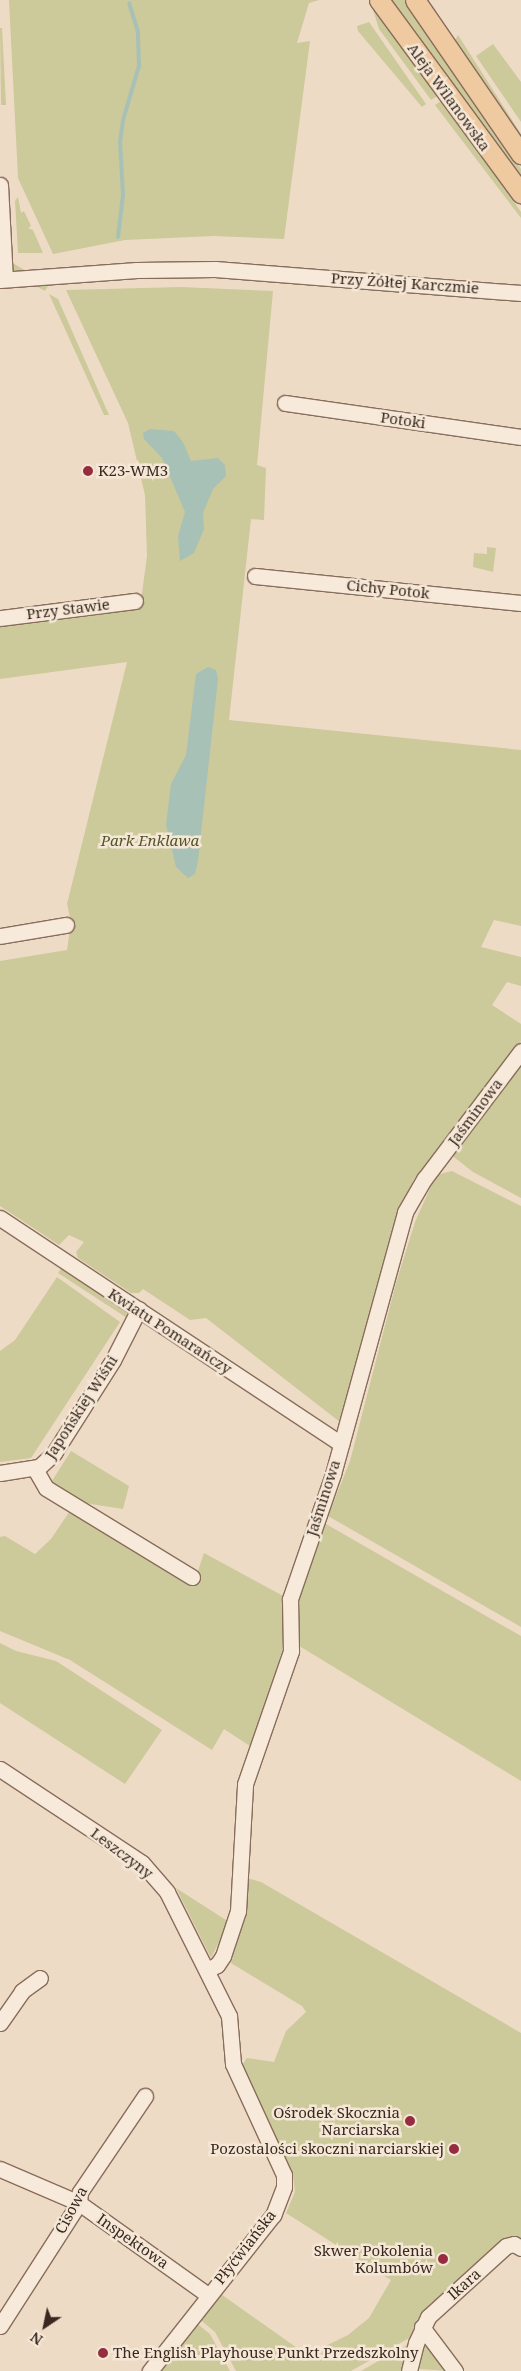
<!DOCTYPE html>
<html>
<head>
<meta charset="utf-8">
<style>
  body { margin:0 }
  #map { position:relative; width:521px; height:2371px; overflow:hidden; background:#eedbc6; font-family:"Noto Serif",serif }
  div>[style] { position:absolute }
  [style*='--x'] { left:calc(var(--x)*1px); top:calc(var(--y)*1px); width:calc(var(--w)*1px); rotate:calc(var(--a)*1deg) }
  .green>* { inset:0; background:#ccc99a; transform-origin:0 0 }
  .water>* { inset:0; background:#a8c1b6 }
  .stream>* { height:4px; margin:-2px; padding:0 2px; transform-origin:2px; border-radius:2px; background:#a8c1b6 }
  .roads { filter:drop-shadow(1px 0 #896d5c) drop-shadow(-1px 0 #896d5c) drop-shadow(0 1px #896d5c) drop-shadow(0 -1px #896d5c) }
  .minor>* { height:15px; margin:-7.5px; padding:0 7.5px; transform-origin:7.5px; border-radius:7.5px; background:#f8eada }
  .major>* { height:19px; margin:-9.5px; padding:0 9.5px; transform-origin:9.5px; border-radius:9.5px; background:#efc9a0 }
  .dots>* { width:14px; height:14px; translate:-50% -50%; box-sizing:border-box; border:2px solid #f5e7d6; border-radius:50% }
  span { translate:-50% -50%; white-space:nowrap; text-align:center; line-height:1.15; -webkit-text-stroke:5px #f5e7d6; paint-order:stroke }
  .street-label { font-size:15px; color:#392820 }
  .poi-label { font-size:15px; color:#392820 }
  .left { translate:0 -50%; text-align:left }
  .right { translate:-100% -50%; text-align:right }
  .park-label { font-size:15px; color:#515527; font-style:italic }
  .north { position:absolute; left:20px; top:2301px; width:50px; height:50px; -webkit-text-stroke:4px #f5e7d6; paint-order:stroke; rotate:214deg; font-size:14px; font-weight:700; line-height:20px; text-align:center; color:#392820 }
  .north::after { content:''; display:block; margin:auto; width:18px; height:22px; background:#392820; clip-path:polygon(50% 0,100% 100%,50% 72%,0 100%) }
</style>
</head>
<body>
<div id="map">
  <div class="green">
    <div style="clip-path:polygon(9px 0,319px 0,309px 3px,297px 43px,310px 41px,284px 239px,214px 236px,125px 240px,53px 254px,18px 178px)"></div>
    <div style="clip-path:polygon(370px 0,437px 96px,431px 100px,379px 29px)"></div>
    <div style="clip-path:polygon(389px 0,405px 0,521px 169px,521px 180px)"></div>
    <div style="clip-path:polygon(369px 22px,426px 104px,422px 107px,358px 31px,357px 26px)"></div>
    <div style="clip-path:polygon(0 28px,2px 28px,6px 105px,1px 105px)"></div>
    <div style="clip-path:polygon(458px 35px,521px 134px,521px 140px,454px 42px)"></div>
    <div style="clip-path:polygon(493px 44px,521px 82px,521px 122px,476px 56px)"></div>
    <div style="clip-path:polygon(441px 101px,504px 187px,521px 212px,521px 218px,435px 105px)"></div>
    <div style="clip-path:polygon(18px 197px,21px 213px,24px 211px,31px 226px,28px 228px,33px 230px,43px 253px,18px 253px,15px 201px)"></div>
    <div style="left:49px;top:284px;width:8px;height:49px;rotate:120deg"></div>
    <div style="clip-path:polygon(181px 287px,273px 291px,257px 465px,266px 468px,264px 520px,251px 519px,229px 720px,521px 750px,521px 926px,494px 920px,481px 947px,521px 957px,521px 986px,507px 982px,492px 1005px,521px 1024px,521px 1041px,480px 1101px,414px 1179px,400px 1211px,340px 1422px,206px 1318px,190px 1320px,143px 1289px,139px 1293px,131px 1293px,78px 1258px,76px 1252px,84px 1242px,69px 1235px,59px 1245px,0 1206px,0 961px,67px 950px,71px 922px,67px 904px,127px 662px,0 679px,0 626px,140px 608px,147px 556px,145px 495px,128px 423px,66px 290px)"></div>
    <div style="clip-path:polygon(49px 294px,58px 299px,109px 415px,104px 415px)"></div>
    <div style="clip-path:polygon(487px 547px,496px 548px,493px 572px,473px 567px,474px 553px,487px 554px)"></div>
    <div style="clip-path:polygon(521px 1055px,521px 1198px,473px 1172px,450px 1154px)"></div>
    <div style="clip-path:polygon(452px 1171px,521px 1206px,521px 1627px,328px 1516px,350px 1461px,396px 1283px,415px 1222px,436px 1175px)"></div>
    <div style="clip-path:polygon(62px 1267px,126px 1308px,127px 1318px,58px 1273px)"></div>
    <div style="clip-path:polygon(57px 1277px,120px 1322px,31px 1458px,0 1462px,0 1351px,15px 1340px)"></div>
    <div style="clip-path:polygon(71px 1451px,129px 1486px,123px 1509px,78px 1502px,50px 1484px)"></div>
    <div style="clip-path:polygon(72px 1508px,194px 1583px,204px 1553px,285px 1597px,285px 1641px,253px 1748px,224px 1729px,212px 1750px,70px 1660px,0 1631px,0 1537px,5px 1536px,35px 1554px,51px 1539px)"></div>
    <div style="clip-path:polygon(326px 1524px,521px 1636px,521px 1781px,296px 1644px,294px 1605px,319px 1525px)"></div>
    <div style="clip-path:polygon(0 1643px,16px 1651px,56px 1661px,162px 1730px,125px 1784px,0 1703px)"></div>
    <div style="clip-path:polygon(247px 1878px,261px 1882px,521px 2033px,521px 2242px,514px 2238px,505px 2239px,416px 2321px,411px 2337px,351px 2371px,236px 2371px,215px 2332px,198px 2318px,218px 2292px,307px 2355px,348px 2335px,369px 2318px,391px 2280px,286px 2213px,295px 2192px,293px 2176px,242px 2065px,247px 2058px,274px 2062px,286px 2031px,306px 2012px,302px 2006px,231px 1963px,246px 1905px)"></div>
    <div style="clip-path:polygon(176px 1888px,229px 1922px,211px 1958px)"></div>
    <div style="clip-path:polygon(195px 2322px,210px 2334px,230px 2371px,157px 2371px)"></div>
    <div style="clip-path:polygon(425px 2342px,449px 2371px,419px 2369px,417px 2364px)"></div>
    <div style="clip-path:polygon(409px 2344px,403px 2371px,361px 2371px,387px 2356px)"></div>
  </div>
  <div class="water">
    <div style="clip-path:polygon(150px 429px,174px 431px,183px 442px,191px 461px,218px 458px,225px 465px,226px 476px,213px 489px,203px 513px,204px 529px,194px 553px,180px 561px,178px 536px,185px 512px,162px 458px,144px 439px,143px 433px)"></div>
    <div style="clip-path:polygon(208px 667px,216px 670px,218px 679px,198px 861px,195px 874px,188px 878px,176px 867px,166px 825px,171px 784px,186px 755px,196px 674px)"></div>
  </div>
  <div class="stream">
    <div style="--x:118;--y:237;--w:42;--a:-83.2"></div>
    <div style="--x:123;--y:195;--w:53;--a:-93.2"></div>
    <div style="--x:120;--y:142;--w:22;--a:-82"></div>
    <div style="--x:123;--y:120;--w:56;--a:-73.5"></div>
    <div style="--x:139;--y:66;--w:34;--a:-92"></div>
    <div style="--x:138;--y:32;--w:30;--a:-107"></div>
  </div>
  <div class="roads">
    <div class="minor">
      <div style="--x:0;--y:185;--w:94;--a:87"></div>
      <div style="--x:0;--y:280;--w:137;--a:-4.2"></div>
      <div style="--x:137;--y:270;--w:78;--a:-0.7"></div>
      <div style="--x:215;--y:269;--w:307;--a:4.5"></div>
      <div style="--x:285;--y:403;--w:238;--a:8.2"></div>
      <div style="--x:255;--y:576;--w:267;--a:5.8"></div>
      <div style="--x:0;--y:618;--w:136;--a:-7.2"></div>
      <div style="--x:0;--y:936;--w:67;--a:-9.5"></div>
      <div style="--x:0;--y:1218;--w:409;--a:33.5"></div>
      <div style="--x:35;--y:1469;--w:22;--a:60"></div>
      <div style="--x:46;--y:1488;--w:171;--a:31.4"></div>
      <div style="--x:0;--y:1473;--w:39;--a:-9"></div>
      <div style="--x:39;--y:1467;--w:21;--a:-43"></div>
      <div style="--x:54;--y:1453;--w:110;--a:-57.6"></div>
      <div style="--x:113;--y:1360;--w:57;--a:-63"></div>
      <div style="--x:0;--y:1769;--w:170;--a:33.5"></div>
      <div style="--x:142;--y:1863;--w:38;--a:49"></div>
      <div style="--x:167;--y:1892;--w:139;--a:63.4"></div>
      <div style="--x:229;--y:2016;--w:48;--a:85.2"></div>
      <div style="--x:233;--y:2064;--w:122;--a:65.3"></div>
      <div style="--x:284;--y:2175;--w:12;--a:90"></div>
      <div style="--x:284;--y:2187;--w:30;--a:111"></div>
      <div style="--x:273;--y:2215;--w:199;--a:128.3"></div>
      <div style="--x:207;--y:1970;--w:11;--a:-27"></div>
      <div style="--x:217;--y:1965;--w:11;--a:-56"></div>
      <div style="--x:223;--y:1956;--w:47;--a:-71.6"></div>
      <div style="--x:238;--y:1911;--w:127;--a:-86.8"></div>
      <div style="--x:245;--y:1784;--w:141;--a:-70.9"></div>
      <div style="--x:291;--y:1651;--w:52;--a:-91.1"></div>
      <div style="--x:290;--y:1599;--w:132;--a:-71"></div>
      <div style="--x:333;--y:1474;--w:272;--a:-74.6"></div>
      <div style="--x:405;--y:1212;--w:39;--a:-60"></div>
      <div style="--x:425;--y:1178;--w:159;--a:-52.9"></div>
      <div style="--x:0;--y:2023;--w:39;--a:-55"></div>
      <div style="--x:22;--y:1991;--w:22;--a:-36"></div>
      <div style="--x:0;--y:2169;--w:86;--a:23.3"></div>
      <div style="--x:79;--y:2203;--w:158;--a:35.5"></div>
      <div style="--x:0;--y:2326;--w:146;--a:-57.3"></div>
      <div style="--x:79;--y:2203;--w:11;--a:-85"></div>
      <div style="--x:80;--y:2192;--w:116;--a:-55.9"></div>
      <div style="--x:422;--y:2327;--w:55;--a:53.1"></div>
      <div style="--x:409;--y:2371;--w:29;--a:-76"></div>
      <div style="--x:416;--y:2343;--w:29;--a:-65"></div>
      <div style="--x:428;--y:2317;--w:105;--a:-42.3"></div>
      <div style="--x:506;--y:2246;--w:8;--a:-14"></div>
      <div style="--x:514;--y:2244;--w:8;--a:30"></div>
    </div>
    <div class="major">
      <div style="--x:379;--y:0;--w:240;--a:53.7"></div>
      <div style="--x:415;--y:0;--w:187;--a:55.5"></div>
    </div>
  </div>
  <div class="dots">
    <div style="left:88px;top:471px;background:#962d3f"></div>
    <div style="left:410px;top:2121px;background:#962d3f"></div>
    <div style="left:454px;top:2149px;background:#962d3f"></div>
    <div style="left:443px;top:2259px;background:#962d3f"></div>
    <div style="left:103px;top:2353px;background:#962d3f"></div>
  </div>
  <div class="street-label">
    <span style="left:449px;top:97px;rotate:54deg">Aleja Wilanowska</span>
    <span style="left:405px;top:283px;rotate:4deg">Przy Żółtej Karczmie</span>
    <span style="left:403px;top:420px;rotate:8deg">Potoki</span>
    <span style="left:388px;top:589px;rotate:6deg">Cichy Potok</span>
    <span style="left:68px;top:609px;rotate:-7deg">Przy Stawie</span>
    <span style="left:475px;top:1112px;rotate:-53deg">Jaśminowa</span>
    <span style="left:170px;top:1331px;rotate:33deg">Kwiatu Pomarańczy</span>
    <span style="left:81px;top:1407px;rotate:-57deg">Japońskiej Wiśni</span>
    <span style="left:323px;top:1498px;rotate:-72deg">Jaśminowa</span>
    <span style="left:122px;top:1853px;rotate:37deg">Leszczyny</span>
    <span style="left:71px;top:2210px;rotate:-62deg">Cisowa</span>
    <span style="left:133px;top:2241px;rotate:35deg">Inspektowa</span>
    <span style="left:245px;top:2247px;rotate:-52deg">Płyćwiańska</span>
    <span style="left:464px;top:2284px;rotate:-42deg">Ikara</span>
  </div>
  <div class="poi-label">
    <span class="left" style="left:98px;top:471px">K23-WM3</span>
    <span class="right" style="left:400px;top:2121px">Ośrodek Skocznia<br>Narciarska</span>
    <span class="right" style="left:444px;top:2149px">Pozostalości skoczni narciarskiej</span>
    <span class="right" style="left:433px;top:2259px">Skwer Pokolenia<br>Kolumbów</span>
    <span class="left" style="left:113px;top:2353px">The English Playhouse Punkt Przedszkolny</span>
  </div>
  <div class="park-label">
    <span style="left:150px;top:841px">Park Enklawa</span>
  </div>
  <div class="north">N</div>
</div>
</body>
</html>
